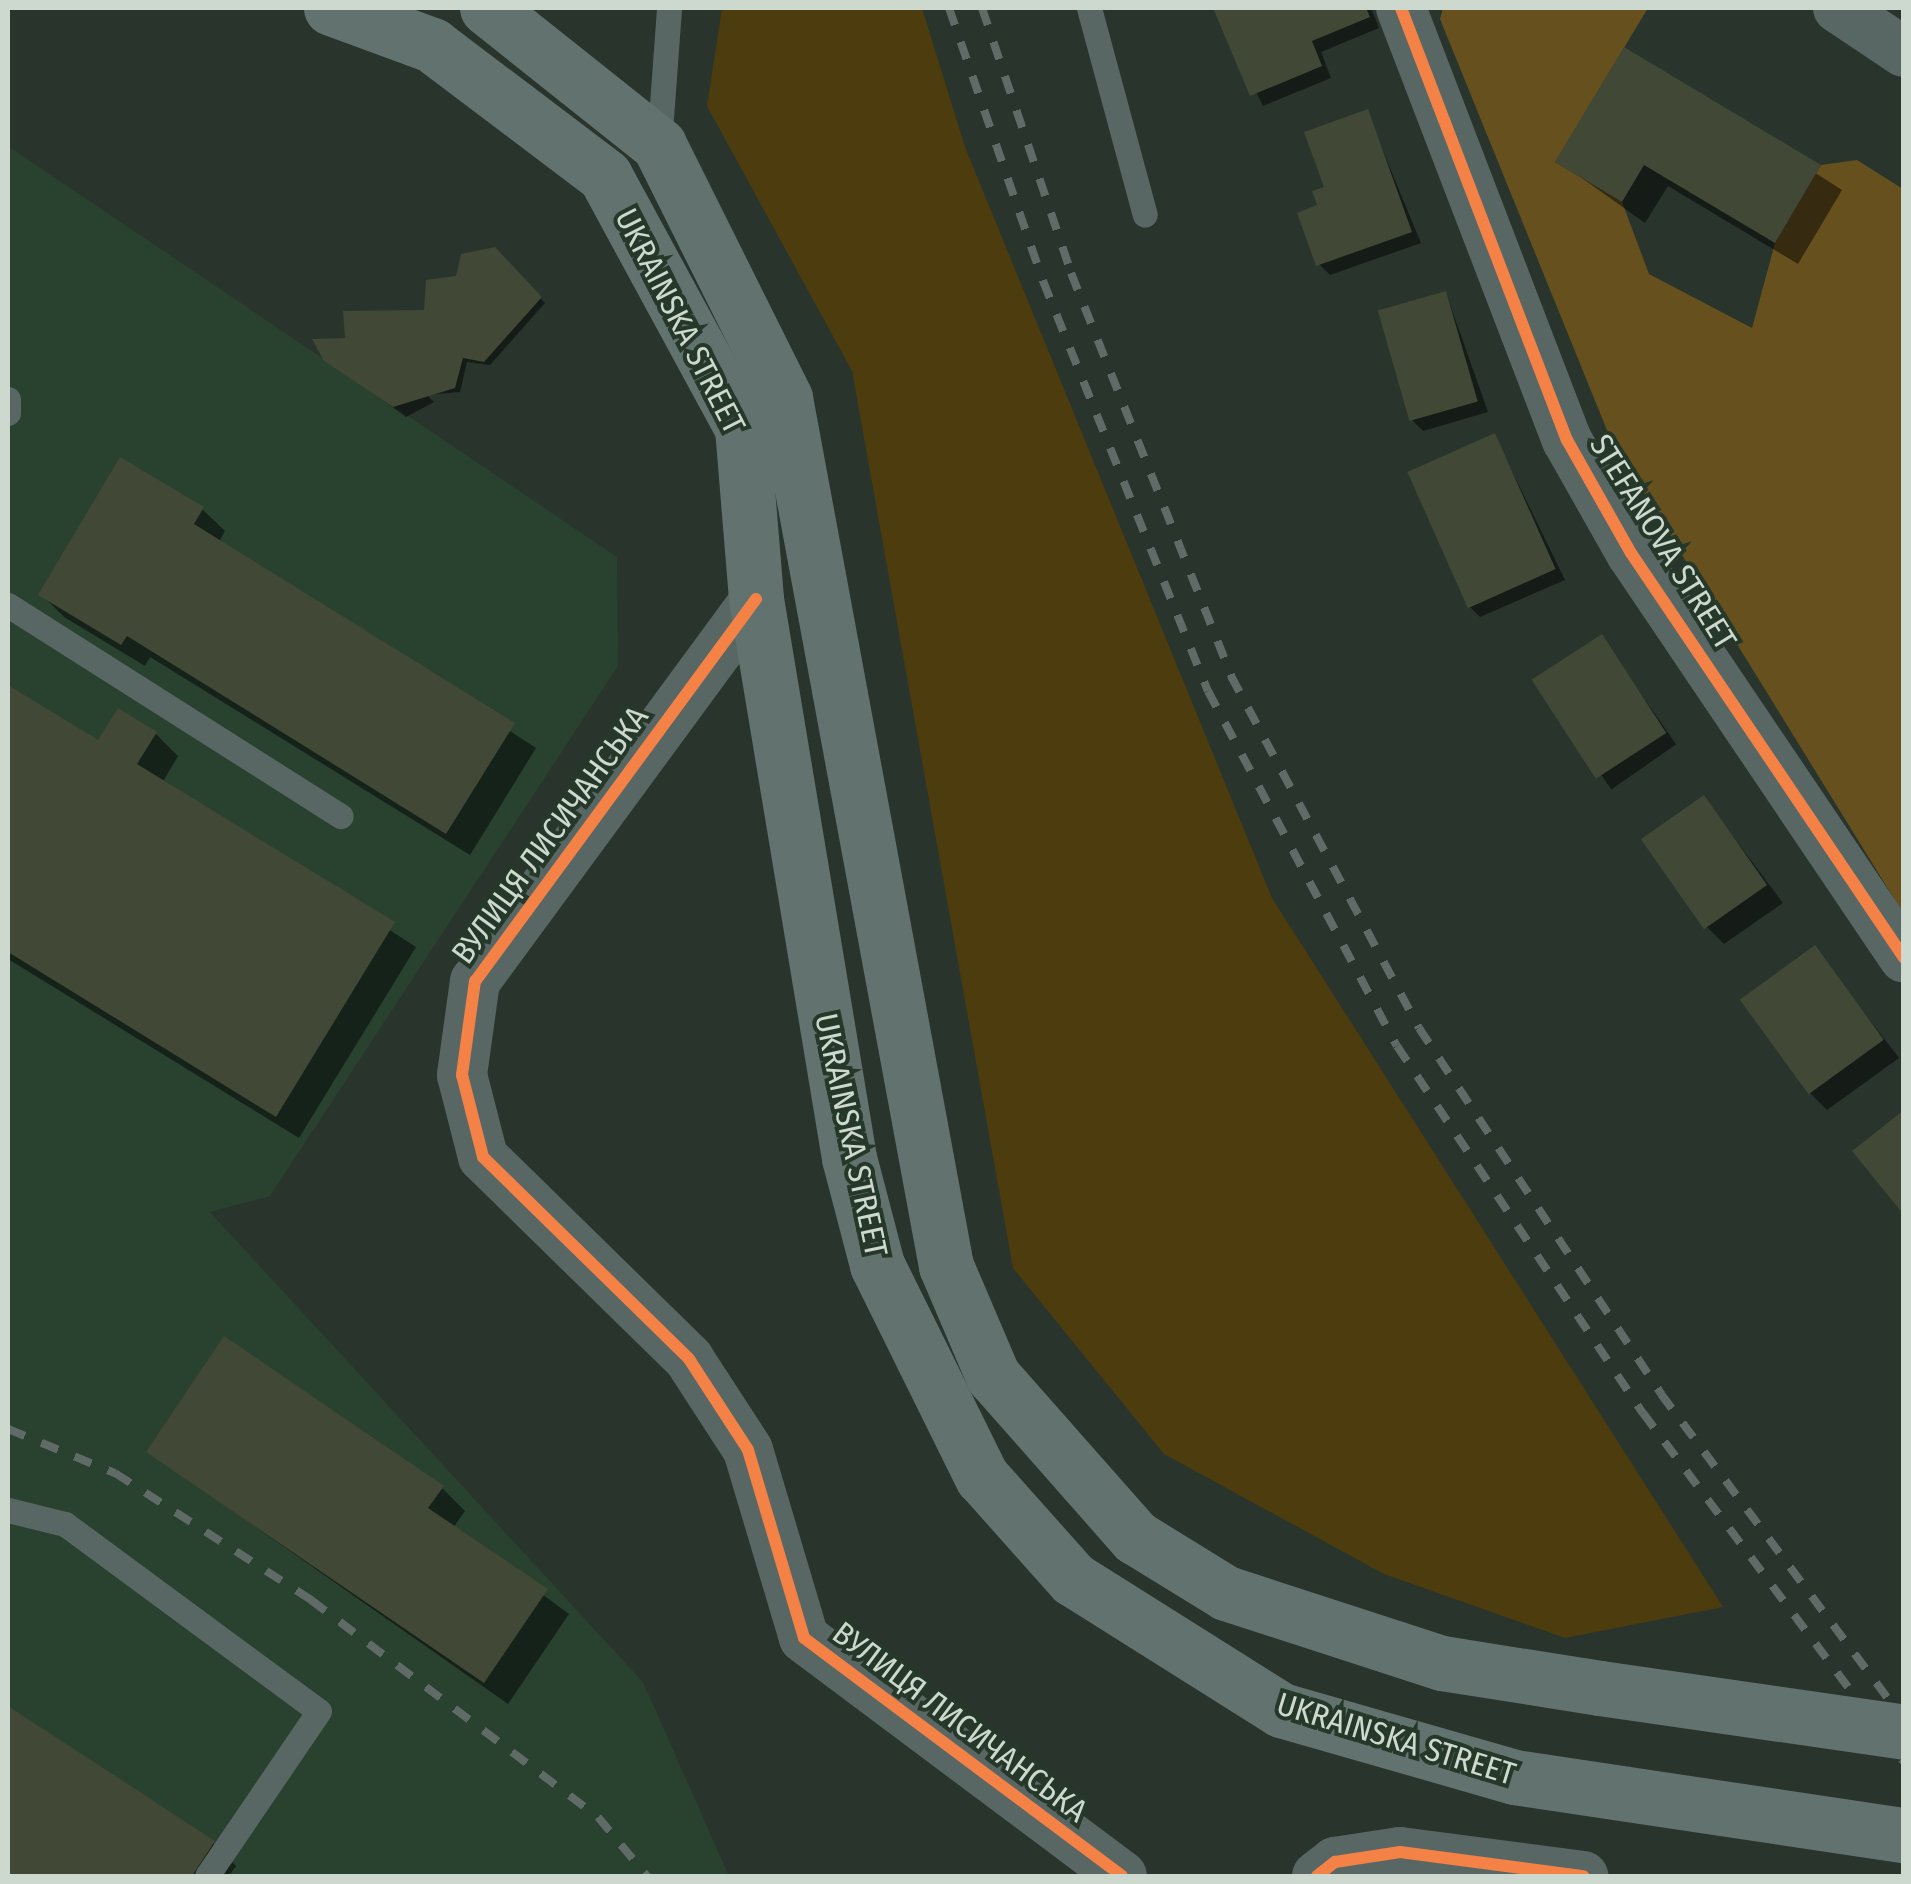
<!DOCTYPE html>
<html>
<head>
<meta charset="utf-8">
<style>
  body { margin:0 }
  #map { position:relative; width:1911px; height:1884px; overflow:hidden; background:#29342c; font-family:"Fira Sans Condensed",sans-serif }
  div>[style] { position:absolute }
  [style*='--x'] { left:calc(var(--x)*1px); top:calc(var(--y)*1px); width:calc(var(--w)*1px); rotate:calc(var(--a)*1deg) }
  .built>* { inset:0; background:#29412f }
  .green>* { inset:0; background:#4c3c0e }
  .forest>* { inset:0; background:#66511e }
  .shadow>* { inset:0; background:#0007; transform-origin:0 0 }
  .building>* { inset:0; background:#414835; transform-origin:0 0 }
  .service>* { height:25px; margin:-12.5px; padding:0 12.5px; transform-origin:12.5px; border-radius:12.5px; background:#596764 }
  .minor>* { height:50px; margin:-25px; padding:0 25px; transform-origin:25px; border-radius:25px; background:#596764 }
  .secondary>* { height:55px; margin:-27.5px; padding:0 27.5px; transform-origin:27.5px; border-radius:27.5px; background:#62726f }
  .rail>* { height:8px; margin-top:-4px; transform-origin:0; background:repeating-linear-gradient(90deg,#606b67 0 18px,transparent 0 36px) }
  .secondary-bridge>* { height:55px; margin:-27.5px; padding:0 27.5px; transform-origin:27.5px; border-radius:27.5px; background:#62726f }
  .cycleway>* { height:12px; margin:-6px; padding:0 6px; transform-origin:6px; border-radius:6px; background:#f48246 }
  span { translate:-50% -50%; white-space:nowrap; text-align:center; line-height:1.15; -webkit-text-stroke:8px #253829; paint-order:stroke }
  .street-label { font-size:32px; color:#cdd9cf }
  .frame { position:absolute; inset:0; border:10px solid #cdd9cf; pointer-events:none }
</style>
</head>
<body>
<div id="map">
  <div class="built">
    <div style="clip-path:polygon(8px 146px,617px 557px,618px 666px,270px 1196px,210px 1212px,643px 1682px,729px 1876px,8px 1876px)"></div>
  </div>
  <div class="green">
    <div style="clip-path:polygon(722px 8px,922px 8px,965px 147px,1272px 898px,1723px 1607px,1565px 1638px,1384px 1574px,1164px 1454px,1013px 1268px,852px 371px,707px 106px)"></div>
  </div>
  <div class="forest">
    <div style="clip-path:polygon(1443px 8px,1648px 8px,1555px 162px,1622px 202px,1649px 274px,1752px 328px,1775px 243px,1821px 165px,1857px 160px,1903px 189px,1903px 913px,1611px 440px,1440px 19px)"></div>
  </div>
  <div class="shadow">
    <div style="clip-path:polygon(1216px 8px,1371px 8px,1379px 28px,1321px 52px,1331px 78px,1263px 106px)"></div>
    <div style="clip-path:polygon(1624px 50px,1842px 190px,1798px 264px,1668px 186px,1645px 223px,1558px 161px)"></div>
    <div style="clip-path:polygon(1367px 112px,1421px 243px,1330px 275px,1319px 264px,1321px 207px)"></div>
    <div style="clip-path:polygon(494px 250px,545px 303px,490px 365px,467px 362px,460px 392px,427px 395px,434px 402px,406px 417px,326px 359px,347px 340px,426px 313px)"></div>
    <div style="clip-path:polygon(1446px 293px,1488px 412px,1423px 431px,1412px 420px)"></div>
    <div style="clip-path:polygon(1495px 436px,1565px 580px,1480px 617px,1469px 606px)"></div>
    <div style="clip-path:polygon(202px 509px,225px 531px,219px 542px,536px 748px,470px 855px,150px 657px,145px 666px,64px 617px,41px 594px)"></div>
    <div style="left:1601px;top:637px;width:131px;height:79px;rotate:55deg"></div>
    <div style="clip-path:polygon(8px 688px,99px 744px,156px 734px,178px 756px,162px 783px,416px 947px,299px 1138px,8px 959px)"></div>
    <div style="clip-path:polygon(1704px 798px,1783px 903px,1724px 944px,1707px 927px)"></div>
    <div style="clip-path:polygon(1815px 949px,1899px 1058px,1827px 1110px,1810px 1093px)"></div>
    <div style="clip-path:polygon(149px 1452px,442px 1488px,465px 1511px,453px 1528px,569px 1614px,508px 1704px)"></div>
    <div style="clip-path:polygon(8px 1709px,213px 1843px,236px 1866px,229px 1876px,8px 1876px)"></div>
  </div>
  <div class="building">
    <div style="clip-path:polygon(1213px 8px,1366px 8px,1370px 17px,1312px 41px,1322px 66px,1250px 96px)"></div>
    <div style="clip-path:polygon(1624px 47px,1821px 165px,1775px 243px,1644px 165px,1622px 202px,1555px 162px)"></div>
    <div style="clip-path:polygon(1368px 109px,1412px 232px,1316px 266px,1297px 213px,1317px 205px,1312px 191px,1324px 187px,1304px 132px)"></div>
    <div style="clip-path:polygon(495px 247px,542px 297px,484px 362px,463px 358px,455px 388px,393px 407px,324px 361px,312px 339px,345px 338px,343px 311px,424px 310px,426px 280px,456px 276px,461px 254px)"></div>
    <div style="left:1446px;top:291px;width:115px;height:71px;rotate:74deg"></div>
    <div style="left:1495px;top:433px;width:149px;height:96px;rotate:66deg"></div>
    <div style="clip-path:polygon(120px 457px,204px 507px,194px 524px,515px 723px,446px 834px,127px 636px,121px 645px,38px 595px)"></div>
    <div style="left:1602px;top:634px;width:118px;height:84px;rotate:57deg"></div>
    <div style="clip-path:polygon(8px 685px,98px 740px,118px 708px,157px 732px,137px 764px,395px 922px,276px 1117px,8px 952px)"></div>
    <div style="left:1704px;top:795px;width:110px;height:77px;rotate:55deg"></div>
    <div style="left:1815px;top:945px;width:117px;height:93px;rotate:54deg"></div>
    <div style="clip-path:polygon(1904px 1110px,1904px 1215px,1852px 1151px)"></div>
    <div style="clip-path:polygon(224px 1336px,444px 1486px,428px 1508px,548px 1589px,484px 1683px,146px 1452px)"></div>
    <div style="clip-path:polygon(8px 1706px,215px 1841px,192px 1876px,8px 1876px)"></div>
  </div>
  <div class="service">
    <div style="--x:1089;--y:8;--w:214;--a:74.9"></div>
    <div style="--x:659;--y:145;--w:137;--a:-85.8"></div>
    <div style="--x:8;--y:399;--w:14;--a:90"></div>
    <div style="--x:8;--y:605;--w:394;--a:32.4"></div>
    <div style="--x:8;--y:1510;--w:59;--a:13.8"></div>
    <div style="--x:65;--y:1524;--w:315;--a:36.4"></div>
    <div style="--x:319;--y:1711;--w:199;--a:124.2"></div>
  </div>
  <div class="minor">
    <div style="--x:1401;--y:8;--w:463;--a:69"></div>
    <div style="--x:1567;--y:440;--w:130;--a:60.5"></div>
    <div style="--x:1631;--y:553;--w:488;--a:56"></div>
    <div style="--x:1838;--y:8;--w:79;--a:33.7"></div>
    <div style="--x:756;--y:599;--w:474;--a:126.3"></div>
    <div style="--x:475;--y:981;--w:95;--a:97.9"></div>
    <div style="--x:462;--y:1075;--w:85;--a:75.6"></div>
    <div style="--x:483;--y:1157;--w:289;--a:44.4"></div>
    <div style="--x:689;--y:1359;--w:108;--a:57"></div>
    <div style="--x:748;--y:1450;--w:196;--a:73.4"></div>
    <div style="--x:804;--y:1638;--w:397;--a:36.8"></div>
    <div style="--x:1317;--y:1876;--w:23;--a:-38"></div>
    <div style="--x:1335;--y:1862;--w:66;--a:-8.7"></div>
    <div style="--x:1400;--y:1852;--w:185;--a:7.5"></div>
  </div>
  <div class="secondary">
    <div style="--x:331;--y:8;--w:108;--a:20.1"></div>
    <div style="--x:432;--y:45;--w:217;--a:37.1"></div>
    <div style="--x:605;--y:176;--w:287;--a:61.5"></div>
    <div style="--x:742;--y:428;--w:172;--a:85.3"></div>
    <div style="--x:756;--y:599;--w:567;--a:80.55"></div>
    <div style="--x:849;--y:1158;--w:111;--a:75.3"></div>
    <div style="--x:877;--y:1265;--w:237;--a:63.7"></div>
    <div style="--x:982;--y:1477;--w:137;--a:48.3"></div>
    <div style="--x:1073;--y:1579;--w:246;--a:32.2"></div>
    <div style="--x:1281;--y:1710;--w:242;--a:16"></div>
    <div style="--x:1514;--y:1777;--w:394;--a:8.5"></div>
    <div style="--x:487;--y:8;--w:220;--a:38.5"></div>
    <div style="--x:659;--y:145;--w:283;--a:63.5"></div>
    <div style="--x:785;--y:398;--w:883;--a:79.49"></div>
    <div style="--x:946;--y:1266;--w:120;--a:66.9"></div>
    <div style="--x:993;--y:1376;--w:215;--a:48.6"></div>
    <div style="--x:1135;--y:1537;--w:107;--a:31.6"></div>
    <div style="--x:1226;--y:1593;--w:227;--a:18"></div>
    <div style="--x:1442;--y:1663;--w:160;--a:9"></div>
  </div>
  <div class="rail">
    <div style="--x:949;--y:8;--w:289;--a:71"></div>
    <div style="--x:1043;--y:281;--w:442;--a:68.1"></div>
    <div style="--x:1208;--y:691;--w:402;--a:62"></div>
    <div style="--x:1397;--y:1046;--w:442;--a:56.2"></div>
    <div style="--x:1643;--y:1413;--w:436;--a:53.2"></div>
    <div style="--x:982;--y:8;--w:280;--a:71.4"></div>
    <div style="--x:1071;--y:273;--w:434;--a:68.3"></div>
    <div style="--x:1231;--y:676;--w:399;--a:61.9"></div>
    <div style="--x:1419;--y:1028;--w:439;--a:56.5"></div>
    <div style="--x:1661;--y:1394;--w:407;--a:53.3"></div>
    <div style="--x:8;--y:1429;--w:116;--a:22.4"></div>
    <div style="--x:115;--y:1473;--w:234;--a:32.9"></div>
    <div style="--x:311;--y:1600;--w:360;--a:37.1"></div>
    <div style="--x:598;--y:1817;--w:77;--a:50.3"></div>
  </div>
  <div class="secondary-bridge">
    <div style="--x:1600;--y:1688;--w:307;--a:8.2"></div>
  </div>
  <div class="cycleway">
    <div style="--x:1401;--y:8;--w:463;--a:69"></div>
    <div style="--x:1567;--y:440;--w:130;--a:60.5"></div>
    <div style="--x:1631;--y:553;--w:488;--a:56"></div>
    <div style="--x:756;--y:599;--w:474;--a:126.3"></div>
    <div style="--x:475;--y:981;--w:95;--a:97.9"></div>
    <div style="--x:462;--y:1075;--w:85;--a:75.6"></div>
    <div style="--x:483;--y:1157;--w:289;--a:44.4"></div>
    <div style="--x:689;--y:1359;--w:108;--a:57"></div>
    <div style="--x:748;--y:1450;--w:196;--a:73.4"></div>
    <div style="--x:804;--y:1638;--w:397;--a:36.8"></div>
    <div style="--x:1317;--y:1876;--w:23;--a:-38"></div>
    <div style="--x:1335;--y:1862;--w:66;--a:-8.7"></div>
    <div style="--x:1400;--y:1852;--w:185;--a:7.5"></div>
  </div>
  <div class="street-label">
    <span style="left:680px;top:321px;rotate:63deg">UKRAINSKA STREET</span>
    <span style="left:1663px;top:542px;rotate:58deg">STEFANOVA STREET</span>
    <span style="left:550px;top:835px;rotate:-54deg">ВУЛИЦЯ ЛИСИЧАНСЬКА</span>
    <span style="left:851px;top:1135px;rotate:78deg">UKRAINSKA STREET</span>
    <span style="left:960px;top:1722px;rotate:37deg">ВУЛИЦЯ ЛИСИЧАНСЬКА</span>
    <span style="left:1396px;top:1739px;rotate:17deg">UKRAINSKA STREET</span>
  </div>
  <div class="frame"></div>
</div>
</body>
</html>
